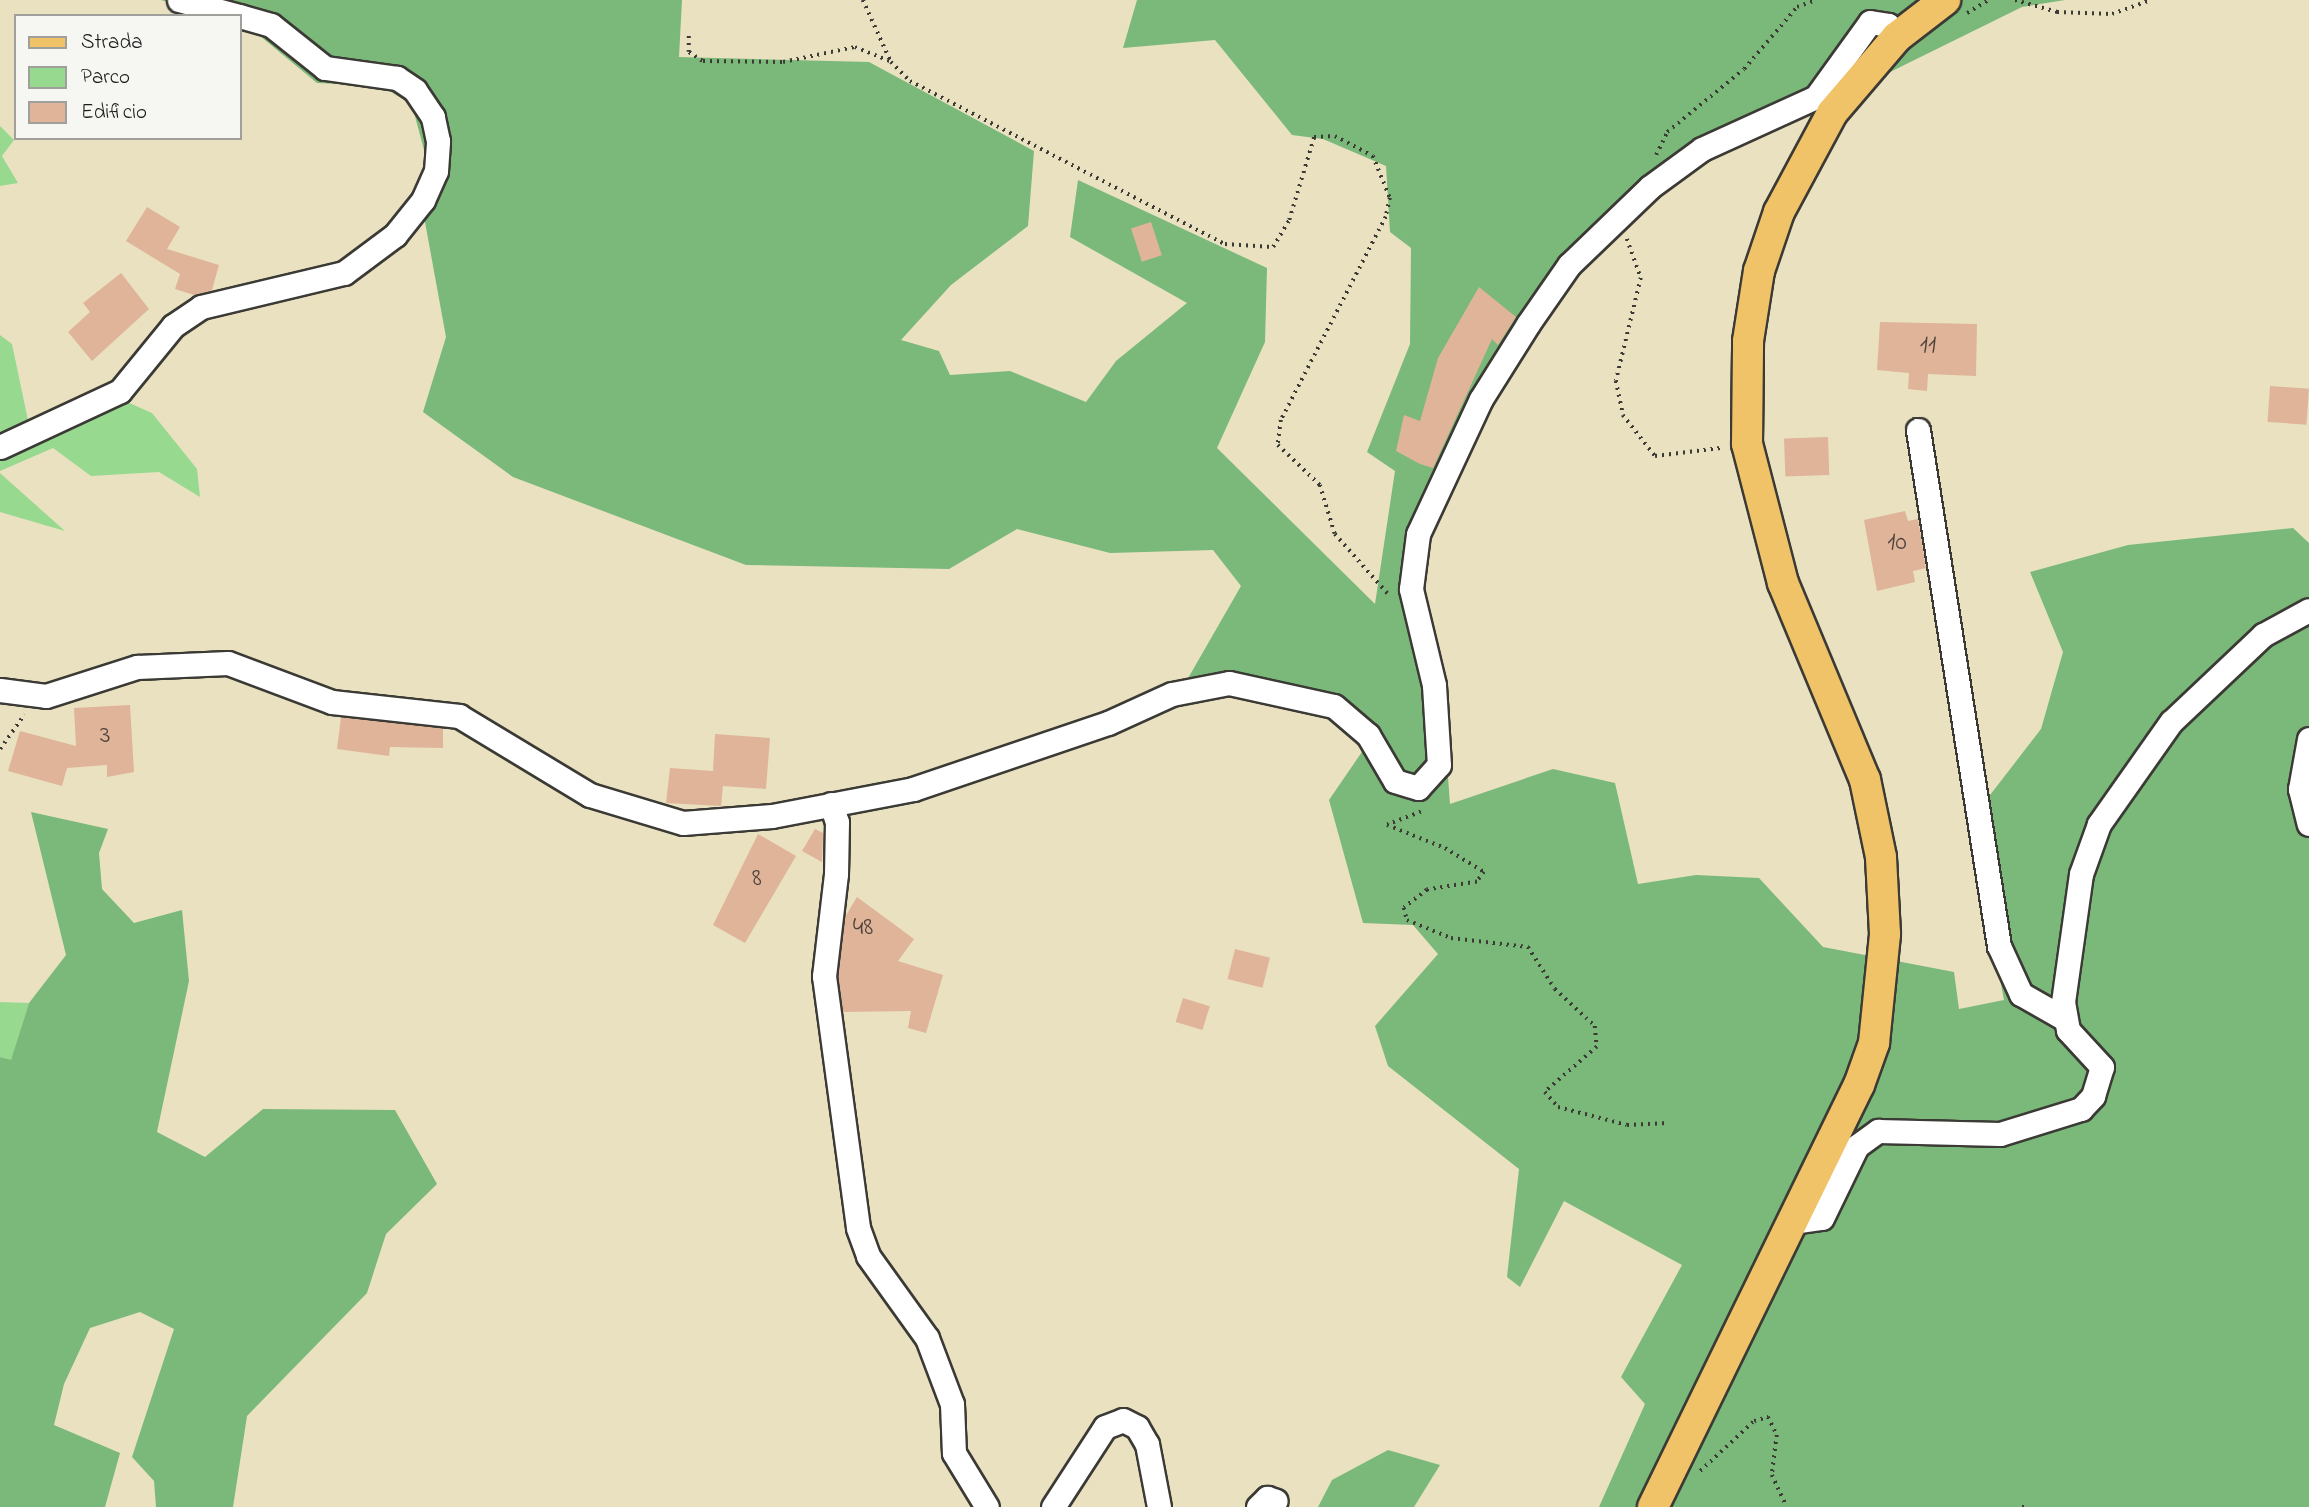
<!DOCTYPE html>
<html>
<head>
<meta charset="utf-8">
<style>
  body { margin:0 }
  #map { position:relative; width:2309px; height:1507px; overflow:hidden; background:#eae1c1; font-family:"Indie Flower",sans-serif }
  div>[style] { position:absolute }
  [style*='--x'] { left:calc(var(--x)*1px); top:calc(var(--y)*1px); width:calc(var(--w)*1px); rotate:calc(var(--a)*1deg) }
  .green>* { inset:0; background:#98d990 }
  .forest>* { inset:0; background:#7ab97a }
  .building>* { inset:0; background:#dfb499; transform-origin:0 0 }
  .path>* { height:3.5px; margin-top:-1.75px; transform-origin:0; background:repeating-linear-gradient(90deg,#3b3a35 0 2px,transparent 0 7px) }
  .roads { filter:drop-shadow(2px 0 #3b3a35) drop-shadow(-2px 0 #3b3a35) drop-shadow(0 2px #3b3a35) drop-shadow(0 -2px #3b3a35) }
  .minor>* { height:23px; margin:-11.5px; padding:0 11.5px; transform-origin:11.5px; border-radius:11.5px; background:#fff }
  .major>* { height:30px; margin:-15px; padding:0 15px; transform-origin:15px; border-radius:15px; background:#f0c369 }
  span { translate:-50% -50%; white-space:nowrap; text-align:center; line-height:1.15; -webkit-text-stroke:6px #f6f6f2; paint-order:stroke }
  .number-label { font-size:26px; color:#4d423b }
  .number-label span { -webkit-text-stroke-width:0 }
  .legend { position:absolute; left:14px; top:14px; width:228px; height:126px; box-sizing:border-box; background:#f6f6f2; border:2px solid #9f9f9c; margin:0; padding:9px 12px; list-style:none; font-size:21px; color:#1c1c1c }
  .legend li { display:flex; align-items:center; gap:14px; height:35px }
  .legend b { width:35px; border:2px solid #9f9f9c }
</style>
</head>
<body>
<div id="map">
  <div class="green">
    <div style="clip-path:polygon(0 126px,14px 140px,2px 156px,18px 183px,0 186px)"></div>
    <div style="clip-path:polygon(0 335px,12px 344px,30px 430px,127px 402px,152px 413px,197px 469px,200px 497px,159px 472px,91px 476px,53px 448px,0 471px)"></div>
    <div style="clip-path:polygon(0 473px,65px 531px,0 512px)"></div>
    <div style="clip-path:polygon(0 1002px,29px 1003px,11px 1061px,0 1057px)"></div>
  </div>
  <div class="forest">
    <div style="clip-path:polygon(161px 0,682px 0,679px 57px,869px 62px,1034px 151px,1028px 226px,951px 285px,901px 340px,939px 351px,950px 375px,1010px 371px,1086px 402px,1116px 361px,1187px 303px,1070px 237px,1078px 180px,1267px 268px,1265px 342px,1217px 448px,1375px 604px,1395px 471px,1367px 452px,1410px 344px,1411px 248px,1390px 232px,1386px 166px,1323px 139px,1292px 135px,1215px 40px,1123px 48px,1137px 0,2065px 0,2022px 7px,1683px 174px,1579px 273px,1495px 393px,1436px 510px,1422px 594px,1439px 655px,1450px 804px,1553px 769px,1615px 783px,1638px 884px,1696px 875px,1759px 878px,1823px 947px,1954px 972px,1959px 1009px,2004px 1000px,1970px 821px,2041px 729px,2063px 652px,2030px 572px,2128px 545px,2293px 528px,2309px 543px,2309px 1507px,1599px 1507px,1645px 1404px,1621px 1377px,1682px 1265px,1564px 1201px,1520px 1287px,1507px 1277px,1519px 1169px,1388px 1066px,1375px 1026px,1438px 954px,1413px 925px,1363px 923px,1329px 800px,1366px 746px,1318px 709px,1187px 680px,1241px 586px,1213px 550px,1110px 553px,1017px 529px,949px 569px,746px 565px,513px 477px,423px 412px,446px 337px,423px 211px,428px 165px,412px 105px,382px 86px,317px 83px,249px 27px)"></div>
    <div style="clip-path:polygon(31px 812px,108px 829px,99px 853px,102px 889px,134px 923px,182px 910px,189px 981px,157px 1132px,205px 1157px,263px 1109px,395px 1110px,437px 1184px,386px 1234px,367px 1293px,247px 1416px,233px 1507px,156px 1507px,154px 1481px,132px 1457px,174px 1329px,140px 1312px,90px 1328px,64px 1384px,54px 1425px,120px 1453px,105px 1507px,0 1507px,0 1057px,11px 1060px,29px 1003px,66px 955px)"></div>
    <div style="clip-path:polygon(1388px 1450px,1440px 1465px,1414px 1507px,1318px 1507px,1332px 1480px)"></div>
  </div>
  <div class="building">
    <div style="clip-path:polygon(147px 207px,180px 227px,167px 249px,219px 265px,212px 290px,194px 295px,175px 289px,180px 274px,126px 241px)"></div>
    <div style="left:1151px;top:222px;width:35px;height:21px;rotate:72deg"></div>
    <div style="clip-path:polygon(121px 273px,149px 309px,92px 361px,68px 332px,90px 312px,83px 303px)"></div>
    <div style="clip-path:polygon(1479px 287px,1516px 317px,1498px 345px,1492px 339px,1433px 468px,1420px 464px,1396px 451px,1404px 415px,1420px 421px,1438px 358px)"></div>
    <div style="clip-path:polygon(1880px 322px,1977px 324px,1976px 376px,1928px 374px,1927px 391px,1908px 389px,1909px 373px,1877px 370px)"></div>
    <div style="left:2270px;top:386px;width:39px;height:36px;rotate:4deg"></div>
    <div style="left:1828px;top:437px;width:38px;height:44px;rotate:88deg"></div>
    <div style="clip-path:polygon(1905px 511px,1908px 521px,1918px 519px,1926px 568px,1913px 571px,1915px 582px,1877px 591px,1864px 520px)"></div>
    <div style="clip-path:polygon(130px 705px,134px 772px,107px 777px,107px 765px,67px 768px,62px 786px,8px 771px,20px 731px,76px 746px,74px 708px)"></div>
    <div style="clip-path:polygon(341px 717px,443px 728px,443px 748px,390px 747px,389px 756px,337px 749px)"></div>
    <div style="clip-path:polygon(715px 734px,770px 738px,766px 789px,723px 786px,721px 806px,666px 803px,670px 768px,713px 771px)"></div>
    <div style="clip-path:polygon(815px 829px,823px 833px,822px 862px,802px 851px)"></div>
    <div style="clip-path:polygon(758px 834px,796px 856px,745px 943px,713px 925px)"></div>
    <div style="clip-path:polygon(857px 897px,914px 939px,898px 961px,943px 975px,926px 1033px,908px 1028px,911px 1011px,843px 1012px,838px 976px,845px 917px)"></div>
    <div style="left:1235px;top:949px;width:36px;height:31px;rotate:14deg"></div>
    <div style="left:1183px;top:998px;width:28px;height:25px;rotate:17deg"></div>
  </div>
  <div class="path">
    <div style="--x:863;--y:0;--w:68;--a:65.7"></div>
    <div style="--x:891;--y:62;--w:27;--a:45"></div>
    <div style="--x:910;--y:81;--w:355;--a:27.4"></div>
    <div style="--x:1225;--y:244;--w:48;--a:3.6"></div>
    <div style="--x:1273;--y:247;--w:31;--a:-59"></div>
    <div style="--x:1289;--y:220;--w:87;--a:-73.2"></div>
    <div style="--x:1314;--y:137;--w:21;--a:-3"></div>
    <div style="--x:1335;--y:136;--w:43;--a:27.8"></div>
    <div style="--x:1373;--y:156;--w:45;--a:68"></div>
    <div style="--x:1390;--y:198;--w:19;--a:102"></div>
    <div style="--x:1386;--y:217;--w:229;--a:117.3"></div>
    <div style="--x:1281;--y:420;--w:25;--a:97"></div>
    <div style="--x:1278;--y:445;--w:58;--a:43.6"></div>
    <div style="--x:1320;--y:485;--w:51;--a:73"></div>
    <div style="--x:1335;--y:534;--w:81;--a:48.5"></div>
    <div style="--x:2015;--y:0;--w:44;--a:15.9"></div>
    <div style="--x:2057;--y:12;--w:55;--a:2.1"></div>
    <div style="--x:2112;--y:14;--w:41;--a:-19.7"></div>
    <div style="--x:1967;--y:13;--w:26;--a:-31"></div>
    <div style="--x:689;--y:36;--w:16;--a:90"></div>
    <div style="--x:689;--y:52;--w:17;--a:33"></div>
    <div style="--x:703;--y:61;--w:80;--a:0.7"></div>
    <div style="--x:783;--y:62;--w:74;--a:-11.8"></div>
    <div style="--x:855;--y:47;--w:38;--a:22"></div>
    <div style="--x:1656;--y:155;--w:25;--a:-64"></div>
    <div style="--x:1667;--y:132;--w:99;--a:-39.3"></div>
    <div style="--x:1744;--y:69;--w:82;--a:-49.5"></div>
    <div style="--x:1797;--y:7;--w:20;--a:-20"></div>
    <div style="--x:1627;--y:239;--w:41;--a:70.3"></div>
    <div style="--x:1641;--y:278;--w:106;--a:103.6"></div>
    <div style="--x:1616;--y:381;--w:35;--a:78"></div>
    <div style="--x:1623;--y:415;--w:52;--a:52"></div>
    <div style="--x:1655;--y:456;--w:66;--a:-6.9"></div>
    <div style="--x:0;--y:749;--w:42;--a:-54.8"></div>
    <div style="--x:1421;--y:812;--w:36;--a:159"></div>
    <div style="--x:1387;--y:825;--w:62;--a:21.6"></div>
    <div style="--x:1445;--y:848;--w:46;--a:31.6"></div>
    <div style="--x:1484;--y:872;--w:12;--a:125"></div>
    <div style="--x:1477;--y:882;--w:51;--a:170.9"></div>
    <div style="--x:1427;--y:890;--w:29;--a:142"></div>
    <div style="--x:1404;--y:908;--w:12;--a:76"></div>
    <div style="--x:1407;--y:920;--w:48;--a:22.2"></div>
    <div style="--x:1451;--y:938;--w:78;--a:6.7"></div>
    <div style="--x:1528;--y:947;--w:50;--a:57.3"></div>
    <div style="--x:1555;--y:989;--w:54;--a:42.8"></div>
    <div style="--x:1595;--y:1026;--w:21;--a:85"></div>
    <div style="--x:1597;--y:1047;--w:69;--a:139.1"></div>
    <div style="--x:1545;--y:1092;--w:20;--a:49"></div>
    <div style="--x:1558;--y:1107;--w:71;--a:14.6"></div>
    <div style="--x:1627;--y:1125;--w:41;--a:-2.8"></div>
    <div style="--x:1700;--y:1471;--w:74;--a:-42.8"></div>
    <div style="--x:1754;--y:1421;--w:15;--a:-16"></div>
    <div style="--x:1768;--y:1417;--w:20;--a:63"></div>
    <div style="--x:1777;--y:1435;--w:40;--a:97.1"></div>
    <div style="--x:1772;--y:1475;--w:35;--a:65"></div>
    <div style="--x:2022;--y:1507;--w:4;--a:0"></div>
  </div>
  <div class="roads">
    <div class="minor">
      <div style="--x:179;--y:0;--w:62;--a:14.9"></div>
      <div style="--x:1918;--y:430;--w:522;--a:81.08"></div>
      <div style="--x:1999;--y:946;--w:53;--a:65.4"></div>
      <div style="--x:2021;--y:994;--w:48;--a:29.7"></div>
      <div style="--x:0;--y:447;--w:132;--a:-25"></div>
      <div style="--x:120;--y:391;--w:84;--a:-50.8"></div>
      <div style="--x:173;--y:326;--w:34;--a:-34"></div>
      <div style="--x:201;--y:307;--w:147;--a:-13.4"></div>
      <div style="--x:344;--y:273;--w:64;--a:-36.7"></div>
      <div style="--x:395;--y:235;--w:45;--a:-51.3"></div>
      <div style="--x:423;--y:200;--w:32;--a:-66"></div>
      <div style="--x:436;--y:171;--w:30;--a:-86"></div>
      <div style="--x:438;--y:141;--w:25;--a:-102"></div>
      <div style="--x:433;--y:117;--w:32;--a:-124"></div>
      <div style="--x:415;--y:90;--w:22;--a:-146"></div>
      <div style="--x:397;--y:78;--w:73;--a:-172.1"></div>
      <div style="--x:325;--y:68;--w:69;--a:-141.5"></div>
      <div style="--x:271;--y:25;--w:32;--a:-164"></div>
      <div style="--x:0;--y:690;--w:46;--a:7.4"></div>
      <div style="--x:46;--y:696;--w:96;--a:-17.7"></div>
      <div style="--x:137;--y:667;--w:91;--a:-2.5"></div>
      <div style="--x:228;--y:663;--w:111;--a:20.6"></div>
      <div style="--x:332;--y:702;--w:128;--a:6.3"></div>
      <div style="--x:459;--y:716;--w:153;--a:31.1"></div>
      <div style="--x:590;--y:795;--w:97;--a:16.8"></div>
      <div style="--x:683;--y:823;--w:89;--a:-4.5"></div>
      <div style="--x:772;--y:816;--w:144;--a:-10.8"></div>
      <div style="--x:913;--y:789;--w:206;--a:-18.7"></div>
      <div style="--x:1108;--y:723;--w:70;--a:-24.4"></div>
      <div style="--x:1172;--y:694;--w:58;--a:-10.9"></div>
      <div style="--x:1229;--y:683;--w:107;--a:12.4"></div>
      <div style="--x:1334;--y:706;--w:45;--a:40.5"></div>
      <div style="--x:1368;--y:735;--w:53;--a:59.6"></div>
      <div style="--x:1395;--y:781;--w:24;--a:17"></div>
      <div style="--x:1418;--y:788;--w:31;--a:-48"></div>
      <div style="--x:1439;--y:765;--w:80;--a:-93.6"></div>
      <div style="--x:1434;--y:685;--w:99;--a:-103.5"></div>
      <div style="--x:1411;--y:589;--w:55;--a:-82.7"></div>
      <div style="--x:1418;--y:534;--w:149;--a:-65"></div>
      <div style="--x:1481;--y:399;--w:89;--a:-57.9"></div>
      <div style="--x:1528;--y:324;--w:72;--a:-55.2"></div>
      <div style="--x:1569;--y:265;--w:112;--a:-43.9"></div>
      <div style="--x:1650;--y:187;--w:64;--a:-36.2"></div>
      <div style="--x:1702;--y:149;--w:125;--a:-24.5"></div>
      <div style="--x:1816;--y:97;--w:92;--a:-54.2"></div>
      <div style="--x:1870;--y:22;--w:18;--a:9"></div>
      <div style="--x:1888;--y:25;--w:15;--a:53"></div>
      <div style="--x:2309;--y:739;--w:51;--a:100.2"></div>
      <div style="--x:2300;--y:789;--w:36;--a:76"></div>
      <div style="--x:831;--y:804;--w:19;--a:72"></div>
      <div style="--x:837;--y:822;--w:52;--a:91.1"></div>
      <div style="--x:836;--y:874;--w:103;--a:96.7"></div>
      <div style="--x:824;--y:976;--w:254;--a:82.3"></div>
      <div style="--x:858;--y:1228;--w:30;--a:70"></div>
      <div style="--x:868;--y:1256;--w:101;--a:54.3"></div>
      <div style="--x:927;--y:1338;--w:71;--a:69.3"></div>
      <div style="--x:952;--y:1404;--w:49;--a:87.7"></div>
      <div style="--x:954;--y:1453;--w:63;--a:58.6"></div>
      <div style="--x:1792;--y:1222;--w:30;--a:-8"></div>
      <div style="--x:1822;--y:1218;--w:80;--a:-64.1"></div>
      <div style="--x:1857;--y:1146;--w:26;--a:-36"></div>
      <div style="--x:1878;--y:1131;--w:122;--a:1.4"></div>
      <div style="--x:2000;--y:1134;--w:85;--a:-17.2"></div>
      <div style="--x:2081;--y:1109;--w:18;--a:-47"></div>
      <div style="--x:2093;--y:1096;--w:30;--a:-73"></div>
      <div style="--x:2102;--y:1067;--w:50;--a:-132.6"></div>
      <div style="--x:2068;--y:1030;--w:28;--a:-100"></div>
      <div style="--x:2063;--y:1002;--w:129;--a:-82"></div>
      <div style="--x:2081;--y:874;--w:53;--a:-70.2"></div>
      <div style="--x:2099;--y:824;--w:125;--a:-54.8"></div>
      <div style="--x:2171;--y:722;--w:127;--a:-43.4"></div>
      <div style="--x:2263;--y:635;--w:52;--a:-28.5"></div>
      <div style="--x:1053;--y:1507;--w:95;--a:-57"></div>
      <div style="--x:1105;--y:1427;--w:19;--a:-21"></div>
      <div style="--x:1123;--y:1420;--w:16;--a:27"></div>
      <div style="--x:1137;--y:1427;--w:20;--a:60"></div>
      <div style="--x:1147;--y:1444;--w:64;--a:79.2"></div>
      <div style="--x:1258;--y:1507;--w:13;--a:-45"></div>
      <div style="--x:1267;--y:1498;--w:9;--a:18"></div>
    </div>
    <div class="major">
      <div style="--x:1653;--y:1507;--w:470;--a:-64"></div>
      <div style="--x:1859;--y:1085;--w:45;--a:-70.3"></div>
      <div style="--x:1874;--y:1043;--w:110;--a:-84.2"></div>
      <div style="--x:1885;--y:934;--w:77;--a:-93"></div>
      <div style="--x:1881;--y:857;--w:79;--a:-101.7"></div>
      <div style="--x:1865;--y:780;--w:213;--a:-112.6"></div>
      <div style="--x:1783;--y:583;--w:144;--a:-104.5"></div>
      <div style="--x:1747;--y:444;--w:103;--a:-89.4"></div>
      <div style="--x:1748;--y:341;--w:71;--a:-81.1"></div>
      <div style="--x:1759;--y:271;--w:62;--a:-71.3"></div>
      <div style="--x:1779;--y:212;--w:112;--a:-61.8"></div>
      <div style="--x:1832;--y:113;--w:100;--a:-49.5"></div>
      <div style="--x:1897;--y:37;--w:61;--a:-37.6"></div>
    </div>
  </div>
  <div class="number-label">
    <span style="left:1928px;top:347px">11</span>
    <span style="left:1897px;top:544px">10</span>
    <span style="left:105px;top:737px">3</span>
    <span style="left:757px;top:880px">8</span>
    <span style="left:863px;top:929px">48</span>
  </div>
  <ul class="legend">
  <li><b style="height:9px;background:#f0c369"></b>Strada</li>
  <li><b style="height:19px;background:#98d990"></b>Parco</li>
  <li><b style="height:19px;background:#dfb499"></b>Edificio</li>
  </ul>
</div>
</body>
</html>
